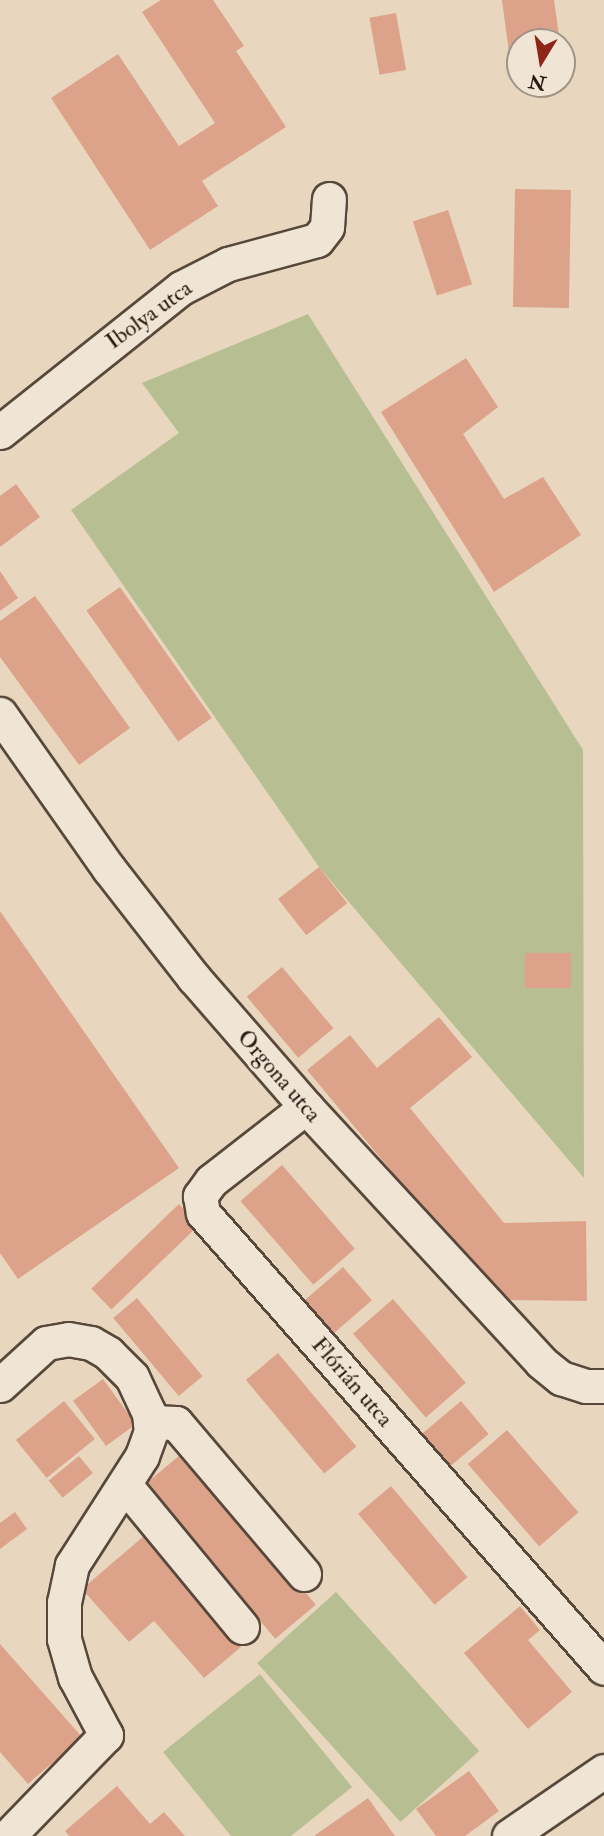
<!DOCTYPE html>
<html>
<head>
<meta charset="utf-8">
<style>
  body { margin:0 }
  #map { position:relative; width:604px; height:1836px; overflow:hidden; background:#e8d7be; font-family:"IM FELL Double Pica",serif }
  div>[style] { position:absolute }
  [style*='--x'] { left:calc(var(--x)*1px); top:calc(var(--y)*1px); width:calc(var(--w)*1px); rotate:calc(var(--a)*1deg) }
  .green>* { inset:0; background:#b7be91; transform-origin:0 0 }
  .building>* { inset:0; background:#dda38a; transform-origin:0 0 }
  .roads { filter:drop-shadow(2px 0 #58483c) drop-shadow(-2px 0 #58483c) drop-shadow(0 2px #58483c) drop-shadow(0 -2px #58483c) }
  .minor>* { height:33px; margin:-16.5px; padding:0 16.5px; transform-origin:16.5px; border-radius:16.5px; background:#f0e5d5 }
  span { translate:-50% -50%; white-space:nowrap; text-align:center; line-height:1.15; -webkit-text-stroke:6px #f0e5d5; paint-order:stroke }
  .street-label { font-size:23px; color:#281911 }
  .north { position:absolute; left:506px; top:28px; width:70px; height:70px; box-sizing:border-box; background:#f0e5d5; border:2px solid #a09387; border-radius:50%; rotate:191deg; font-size:19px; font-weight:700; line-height:28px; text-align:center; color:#281911 }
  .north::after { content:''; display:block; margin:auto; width:24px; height:32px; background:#8f2418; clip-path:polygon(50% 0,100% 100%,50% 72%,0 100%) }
</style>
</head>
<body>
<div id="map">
  <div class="green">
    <div style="clip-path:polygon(308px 314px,583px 750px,584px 1178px,319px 867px,71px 510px,179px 433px,142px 383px)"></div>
    <div style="left:336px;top:1592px;width:214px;height:106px;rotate:48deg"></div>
    <div style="clip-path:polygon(260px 1674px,352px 1787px,291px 1836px,231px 1836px,163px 1752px)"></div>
  </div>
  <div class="building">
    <div style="clip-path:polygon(161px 0,213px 0,244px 46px,236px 51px,286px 127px,202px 181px,218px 206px,150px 250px,51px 98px,118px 54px,179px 146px,215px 123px,142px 12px)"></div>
    <div style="clip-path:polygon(502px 0,554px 0,560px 42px,520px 42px,520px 51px,509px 53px)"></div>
    <div style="left:396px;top:13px;width:58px;height:27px;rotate:80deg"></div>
    <div style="left:515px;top:189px;width:56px;height:118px;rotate:1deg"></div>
    <div style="left:448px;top:210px;width:78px;height:37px;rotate:72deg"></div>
    <div style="clip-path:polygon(466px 358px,498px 407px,463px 434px,504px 499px,543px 477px,581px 535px,494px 592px,381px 412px)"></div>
    <div style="clip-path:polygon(16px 484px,40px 517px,0 547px,0 496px)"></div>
    <div style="clip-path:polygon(0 571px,18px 598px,0 611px)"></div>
    <div style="left:120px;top:587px;width:160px;height:41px;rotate:55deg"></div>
    <div style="clip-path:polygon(35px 596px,130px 728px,79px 765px,0 657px,0 621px)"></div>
    <div style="left:319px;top:867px;width:46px;height:52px;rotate:52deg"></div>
    <div style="clip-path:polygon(0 911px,179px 1168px,18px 1279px,0 1253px)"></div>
    <div style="left:525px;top:953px;width:46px;height:35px"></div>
    <div style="left:282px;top:967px;width:80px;height:46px;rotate:50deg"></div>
    <div style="clip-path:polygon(439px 1017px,472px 1057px,410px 1108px,504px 1223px,586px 1221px,587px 1301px,499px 1300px,307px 1070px,350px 1035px,377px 1068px)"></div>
    <div style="left:282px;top:1165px;width:111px;height:55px;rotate:49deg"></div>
    <div style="left:179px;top:1204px;width:29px;height:122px;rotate:46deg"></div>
    <div style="left:343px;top:1267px;width:44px;height:53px;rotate:49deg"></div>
    <div style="left:137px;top:1298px;width:102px;height:31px;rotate:50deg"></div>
    <div style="left:393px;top:1299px;width:111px;height:53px;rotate:49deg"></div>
    <div style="left:278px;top:1353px;width:122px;height:42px;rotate:50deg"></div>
    <div style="left:103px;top:1379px;width:56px;height:37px;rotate:54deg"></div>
    <div style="left:64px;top:1401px;width:49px;height:62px;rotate:51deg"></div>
    <div style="left:461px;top:1401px;width:43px;height:54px;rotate:50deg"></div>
    <div style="left:507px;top:1430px;width:109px;height:52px;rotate:49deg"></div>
    <div style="left:186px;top:1450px;width:202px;height:53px;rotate:50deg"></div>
    <div style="left:79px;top:1456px;width:22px;height:39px;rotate:51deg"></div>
    <div style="left:391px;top:1486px;width:119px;height:43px;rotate:50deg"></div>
    <div style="clip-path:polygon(15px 1512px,27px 1529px,0 1549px,0 1523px)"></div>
    <div style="clip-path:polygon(144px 1536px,241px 1647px,204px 1678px,154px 1621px,129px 1642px,82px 1589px)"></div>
    <div style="clip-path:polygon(520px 1606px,540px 1630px,528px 1640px,572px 1692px,528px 1729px,464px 1653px)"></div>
    <div style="clip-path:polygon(0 1644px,82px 1737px,28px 1784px,0 1752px)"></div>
    <div style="clip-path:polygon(469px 1771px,499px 1811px,465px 1836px,436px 1836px,416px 1809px)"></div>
    <div style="clip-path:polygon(117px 1786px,150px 1824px,164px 1812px,185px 1836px,69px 1836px,65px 1831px)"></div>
    <div style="clip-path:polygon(368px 1798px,395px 1836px,314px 1836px)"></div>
  </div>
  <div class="roads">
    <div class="minor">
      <div style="--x:0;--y:432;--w:231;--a:-38.5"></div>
      <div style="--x:181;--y:288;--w:53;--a:-27.1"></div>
      <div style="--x:228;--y:264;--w:92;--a:-15.1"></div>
      <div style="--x:317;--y:240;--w:16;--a:-52"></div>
      <div style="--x:327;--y:227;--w:28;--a:-86"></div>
      <div style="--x:0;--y:714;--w:189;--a:54.9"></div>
      <div style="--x:109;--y:869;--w:138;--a:52.1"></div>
      <div style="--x:194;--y:978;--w:171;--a:49"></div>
      <div style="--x:306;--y:1107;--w:347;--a:47.3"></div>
      <div style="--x:541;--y:1362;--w:26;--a:39"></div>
      <div style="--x:561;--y:1378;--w:26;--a:18"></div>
      <div style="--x:586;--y:1386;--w:18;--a:0"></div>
      <div style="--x:306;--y:1107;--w:120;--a:142.1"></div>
      <div style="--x:211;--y:1181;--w:19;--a:126"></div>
      <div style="--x:200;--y:1196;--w:17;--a:80"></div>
      <div style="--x:203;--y:1213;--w:606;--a:48.61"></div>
      <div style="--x:0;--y:1385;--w:62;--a:-42.4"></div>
      <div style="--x:46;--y:1343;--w:22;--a:-10"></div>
      <div style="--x:68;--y:1339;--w:23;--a:10"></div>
      <div style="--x:91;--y:1343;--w:20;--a:30"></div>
      <div style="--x:108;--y:1353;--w:34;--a:45"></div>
      <div style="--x:132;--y:1377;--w:40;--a:65"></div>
      <div style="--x:149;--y:1413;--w:18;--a:84"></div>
      <div style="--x:151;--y:1431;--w:27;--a:110"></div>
      <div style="--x:142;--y:1456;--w:130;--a:122.7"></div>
      <div style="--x:72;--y:1565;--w:38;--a:102"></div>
      <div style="--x:64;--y:1602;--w:37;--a:90"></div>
      <div style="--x:64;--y:1639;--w:40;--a:74"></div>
      <div style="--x:75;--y:1677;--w:66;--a:61.9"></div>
      <div style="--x:106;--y:1735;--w:134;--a:134.1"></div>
      <div style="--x:150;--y:1422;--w:26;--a:2"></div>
      <div style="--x:176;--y:1423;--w:198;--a:49.7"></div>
      <div style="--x:125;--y:1485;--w:184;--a:50.5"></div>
      <div style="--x:509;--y:1836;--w:115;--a:-34.4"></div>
    </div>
  </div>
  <div class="street-label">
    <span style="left:149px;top:315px;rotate:-36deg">Ibolya utca</span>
    <span style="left:279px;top:1076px;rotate:49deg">Orgona utca</span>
    <span style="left:352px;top:1382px;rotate:49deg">Flórián utca</span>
  </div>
  <div class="north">N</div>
</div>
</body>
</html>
